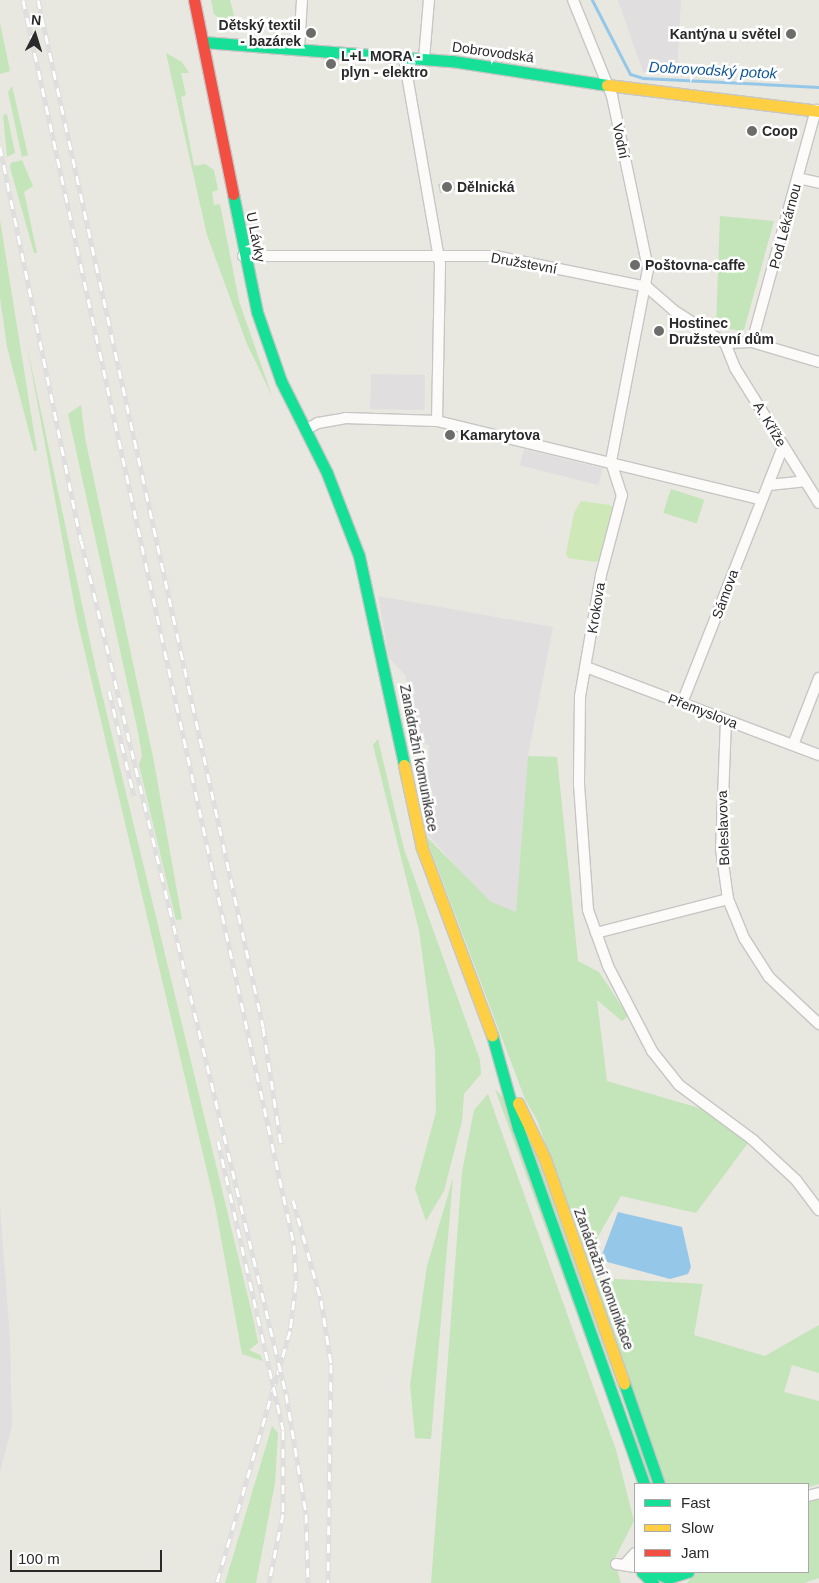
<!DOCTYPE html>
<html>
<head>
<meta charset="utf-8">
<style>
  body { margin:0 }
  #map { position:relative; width:819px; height:1583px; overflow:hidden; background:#e8e7e0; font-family:Helvetica,sans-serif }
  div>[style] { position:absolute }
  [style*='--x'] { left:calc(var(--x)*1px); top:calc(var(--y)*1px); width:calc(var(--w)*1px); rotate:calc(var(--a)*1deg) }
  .industrial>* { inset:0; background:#e0dedf; transform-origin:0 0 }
  .green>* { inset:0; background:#c4e4ba; transform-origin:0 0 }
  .pitch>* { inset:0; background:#cee8b7 }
  .water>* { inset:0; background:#95c7e9 }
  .stream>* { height:3px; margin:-1.5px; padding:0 1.5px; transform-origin:1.5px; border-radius:1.5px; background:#95c7e9 }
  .building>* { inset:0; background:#d1d0cb }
  .roads { filter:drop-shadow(1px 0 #c6c6c5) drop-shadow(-1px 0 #c6c6c5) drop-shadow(0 1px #c6c6c5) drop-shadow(0 -1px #c6c6c5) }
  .street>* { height:10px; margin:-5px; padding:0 5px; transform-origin:5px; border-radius:5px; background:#fcfbfa }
  .fast>* { height:11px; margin:-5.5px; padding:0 5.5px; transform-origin:5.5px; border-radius:5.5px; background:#16e098 }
  .slow>* { height:11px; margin:-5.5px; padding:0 5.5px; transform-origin:5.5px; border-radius:5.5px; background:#ffcf43 }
  .jam>* { height:11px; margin:-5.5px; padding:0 5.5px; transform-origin:5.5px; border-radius:5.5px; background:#f24e42 }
  .rail>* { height:5px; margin-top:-2.5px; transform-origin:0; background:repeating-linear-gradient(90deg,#fff 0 9px,#dedede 0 18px); box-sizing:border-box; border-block:1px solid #dedede }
  .dots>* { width:14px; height:14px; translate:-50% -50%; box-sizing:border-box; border:2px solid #fff; border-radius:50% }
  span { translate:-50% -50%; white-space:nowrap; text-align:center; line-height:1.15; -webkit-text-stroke:5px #fff; paint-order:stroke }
  .poi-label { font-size:14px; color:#2a2a2a; font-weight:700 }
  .right { translate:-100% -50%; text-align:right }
  .left { translate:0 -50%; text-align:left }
  .street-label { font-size:14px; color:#2a2a2a }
  .water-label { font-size:15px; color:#0f559a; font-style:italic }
  .legend { position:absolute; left:634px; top:1483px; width:175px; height:90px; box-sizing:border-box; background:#fff; border:1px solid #aaa; margin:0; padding:6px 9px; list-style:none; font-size:15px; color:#2a2a2a }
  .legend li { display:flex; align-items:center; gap:10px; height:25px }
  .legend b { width:25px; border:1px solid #aaa }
  .north { position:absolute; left:10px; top:10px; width:50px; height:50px; -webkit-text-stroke:4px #fff; paint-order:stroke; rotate:5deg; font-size:14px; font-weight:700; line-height:20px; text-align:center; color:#2a2a2a }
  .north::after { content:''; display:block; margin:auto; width:18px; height:22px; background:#2a2a2a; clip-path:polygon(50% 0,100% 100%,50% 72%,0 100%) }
  .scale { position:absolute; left:10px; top:1550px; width:152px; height:22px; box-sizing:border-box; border:2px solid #2a2a2a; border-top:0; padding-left:6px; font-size:15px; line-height:18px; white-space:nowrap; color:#2a2a2a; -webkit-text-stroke:4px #fff; paint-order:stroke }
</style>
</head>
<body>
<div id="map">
  <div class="industrial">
    <div style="clip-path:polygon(618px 0,681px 0,677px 76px,643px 72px)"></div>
    <div style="left:371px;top:374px;width:54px;height:35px;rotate:1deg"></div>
    <div style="left:524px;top:449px;width:81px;height:17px;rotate:14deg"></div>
    <div style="clip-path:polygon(378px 596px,553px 627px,528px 756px,516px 912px,491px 904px,426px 833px,429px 745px,408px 740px,406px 676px,389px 658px)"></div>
    <div style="clip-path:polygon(0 1206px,10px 1339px,12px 1426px,0 1472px)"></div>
  </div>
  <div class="green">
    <div style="clip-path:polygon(211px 0,230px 0,235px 19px,229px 26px,214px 14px)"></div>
    <div style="clip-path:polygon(0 23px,10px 71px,0 74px)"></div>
    <div style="clip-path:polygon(166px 53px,182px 62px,189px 73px,181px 73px,186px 95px,181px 97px,194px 166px,205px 164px,214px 170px,218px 190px,212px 192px,214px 205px,220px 204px,239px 301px,272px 396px,247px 344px,207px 235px)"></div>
    <div style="clip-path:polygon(12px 86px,28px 155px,22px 157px,8px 92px)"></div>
    <div style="clip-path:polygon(7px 114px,15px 153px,7px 157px,3px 115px)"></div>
    <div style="clip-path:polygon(22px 160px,33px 186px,24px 192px,37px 253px,34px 253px,10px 167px,11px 163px)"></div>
    <div style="clip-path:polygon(720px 216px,774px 221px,744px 330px,740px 331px,716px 326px)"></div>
    <div style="clip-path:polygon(0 220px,37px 451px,34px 451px,7px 347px,0 298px)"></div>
    <div style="clip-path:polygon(27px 346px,95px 665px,254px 1322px,258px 1343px,249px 1350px,260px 1355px,263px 1361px,242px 1354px,215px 1205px,77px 619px)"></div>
    <div style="clip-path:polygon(81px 405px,85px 438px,153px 757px,182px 919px,176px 920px,139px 765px,142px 756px,138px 732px,68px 414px)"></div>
    <div style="left:671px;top:489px;width:35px;height:25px;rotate:18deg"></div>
    <div style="clip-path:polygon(378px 739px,404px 849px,480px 1060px,481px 1074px,464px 1094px,462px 1121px,444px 1191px,426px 1221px,415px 1189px,436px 1112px,435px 1051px,419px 930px,373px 745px)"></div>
    <div style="clip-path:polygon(528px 756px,557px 757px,578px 961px,599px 972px,628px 1016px,622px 1021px,597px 1000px,607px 1081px,716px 1113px,748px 1143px,696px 1213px,621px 1196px,596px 1240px,595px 1260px,601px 1278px,703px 1284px,694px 1335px,765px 1356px,819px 1325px,819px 1373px,792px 1365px,784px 1392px,819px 1401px,819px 1484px,808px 1487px,808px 1484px,665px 1484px,537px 1120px,525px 1099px,425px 835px,491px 902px,516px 912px)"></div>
    <div style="clip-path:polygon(495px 1089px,506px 1100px,513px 1133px,616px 1415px,638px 1484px)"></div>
    <div style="clip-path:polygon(488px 1094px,616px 1450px,634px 1521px,614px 1560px,621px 1583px,431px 1583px,462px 1172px,474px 1110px)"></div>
    <div style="clip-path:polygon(522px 1124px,530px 1136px,654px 1484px,649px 1484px,629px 1417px)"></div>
    <div style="clip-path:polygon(453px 1178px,431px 1439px,415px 1438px,410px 1384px,427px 1266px)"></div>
    <div style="clip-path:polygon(272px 1426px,278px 1433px,275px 1483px,256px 1583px,225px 1583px)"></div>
    <div style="clip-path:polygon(819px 1499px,819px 1578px,804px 1583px,687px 1583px,695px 1572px,808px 1572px,808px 1502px)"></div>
  </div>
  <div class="pitch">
    <div style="clip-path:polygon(581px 501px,610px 505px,613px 509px,600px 559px,596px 562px,568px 558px,566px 554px,574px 513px)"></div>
  </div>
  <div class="water">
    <div style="clip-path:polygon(618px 1212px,682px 1227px,691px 1267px,688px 1274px,670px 1279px,600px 1260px)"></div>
  </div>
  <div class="stream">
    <div style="--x:592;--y:0;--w:83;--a:62.8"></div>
    <div style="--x:630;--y:74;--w:14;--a:17"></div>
    <div style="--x:643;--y:78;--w:176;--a:2.9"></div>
  </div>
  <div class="building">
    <div style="clip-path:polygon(454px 182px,455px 190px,440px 193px,438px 184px)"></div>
  </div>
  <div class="roads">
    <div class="street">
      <div style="--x:573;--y:0;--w:104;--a:67.9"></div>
      <div style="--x:612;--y:96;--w:177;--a:78.2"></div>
      <div style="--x:648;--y:269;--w:197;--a:100.9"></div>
      <div style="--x:611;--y:462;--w:35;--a:72"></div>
      <div style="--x:622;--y:495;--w:83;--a:104.7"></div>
      <div style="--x:601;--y:575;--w:124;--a:99.8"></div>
      <div style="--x:580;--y:697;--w:87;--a:90.7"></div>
      <div style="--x:579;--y:784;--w:126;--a:85.9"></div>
      <div style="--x:588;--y:910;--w:59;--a:70.3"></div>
      <div style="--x:608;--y:966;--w:96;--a:62.6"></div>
      <div style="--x:652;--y:1051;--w:43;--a:51.5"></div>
      <div style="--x:679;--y:1085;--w:92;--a:36.6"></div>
      <div style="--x:753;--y:1140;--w:59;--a:42.9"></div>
      <div style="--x:796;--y:1180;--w:38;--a:53"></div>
      <div style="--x:299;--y:49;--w:49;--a:-86.5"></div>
      <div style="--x:404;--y:58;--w:210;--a:80.1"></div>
      <div style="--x:440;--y:265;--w:156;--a:91.1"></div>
      <div style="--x:424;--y:59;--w:59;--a:-85.2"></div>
      <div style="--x:798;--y:178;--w:22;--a:13"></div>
      <div style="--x:243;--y:256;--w:252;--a:0"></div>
      <div style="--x:495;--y:256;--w:155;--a:11.5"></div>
      <div style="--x:647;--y:287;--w:35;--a:41"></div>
      <div style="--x:673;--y:310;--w:62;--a:32.4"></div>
      <div style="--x:752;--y:342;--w:241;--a:-74.6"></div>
      <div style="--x:725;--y:343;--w:27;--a:68"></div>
      <div style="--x:735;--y:368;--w:159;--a:58.1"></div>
      <div style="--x:725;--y:343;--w:27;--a:-2"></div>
      <div style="--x:752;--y:342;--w:70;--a:16.6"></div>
      <div style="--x:307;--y:429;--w:13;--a:-29"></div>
      <div style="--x:318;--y:423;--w:27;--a:-10"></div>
      <div style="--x:345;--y:418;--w:92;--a:1.9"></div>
      <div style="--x:437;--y:421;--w:332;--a:13.6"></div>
      <div style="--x:769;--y:485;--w:36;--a:-6"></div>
      <div style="--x:586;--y:667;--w:249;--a:20.7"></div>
      <div style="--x:682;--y:703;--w:276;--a:-68.5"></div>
      <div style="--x:726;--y:720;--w:129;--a:92.2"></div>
      <div style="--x:721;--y:849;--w:50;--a:82"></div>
      <div style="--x:728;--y:899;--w:42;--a:67.7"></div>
      <div style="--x:744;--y:938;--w:46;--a:57.3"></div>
      <div style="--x:769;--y:977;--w:69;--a:43.2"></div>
      <div style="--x:793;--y:745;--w:72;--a:-68.8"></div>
      <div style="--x:596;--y:933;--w:136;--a:-14.4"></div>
      <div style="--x:808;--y:1496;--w:11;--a:-15"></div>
      <div style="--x:626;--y:1563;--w:13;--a:-48"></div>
      <div style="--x:616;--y:1564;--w:19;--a:9"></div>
    </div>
    <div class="fast">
      <div style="--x:203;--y:42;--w:250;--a:4.4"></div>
      <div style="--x:452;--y:61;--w:157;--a:8.8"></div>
      <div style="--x:233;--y:194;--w:120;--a:78.5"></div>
      <div style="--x:257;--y:312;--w:73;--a:70.8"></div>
      <div style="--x:281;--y:381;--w:103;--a:63.4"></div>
      <div style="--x:327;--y:473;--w:89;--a:68.9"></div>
      <div style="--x:359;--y:556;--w:214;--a:77.8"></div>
      <div style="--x:492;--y:1035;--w:97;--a:74.4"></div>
      <div style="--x:518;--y:1128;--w:378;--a:70.5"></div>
      <div style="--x:624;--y:1383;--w:107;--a:70.9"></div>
      <div style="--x:642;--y:1572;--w:16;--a:45"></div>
      <div style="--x:654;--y:1572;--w:15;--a:23"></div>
      <div style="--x:668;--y:1578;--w:21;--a:-17"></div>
    </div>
    <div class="slow">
      <div style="--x:607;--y:85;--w:214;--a:7"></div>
      <div style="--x:404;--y:765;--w:85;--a:77.8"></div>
      <div style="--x:422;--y:848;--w:200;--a:69.5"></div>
      <div style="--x:518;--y:1103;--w:62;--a:64.3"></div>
      <div style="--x:545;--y:1159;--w:238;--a:70.6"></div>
    </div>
    <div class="jam">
      <div style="--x:194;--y:0;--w:198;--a:78.6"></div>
    </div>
  </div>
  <div class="rail">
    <div style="--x:23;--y:0;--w:1274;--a:77.72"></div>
    <div style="--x:294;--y:1245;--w:38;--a:87"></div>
    <div style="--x:296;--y:1283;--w:48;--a:97.1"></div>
    <div style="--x:290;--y:1331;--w:262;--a:106.2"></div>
    <div style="--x:38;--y:0;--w:1051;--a:77.64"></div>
    <div style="--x:263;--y:1027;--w:118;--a:81.3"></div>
    <div style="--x:0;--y:147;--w:401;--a:78.4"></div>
    <div style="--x:81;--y:540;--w:878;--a:76.5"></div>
    <div style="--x:286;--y:1394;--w:122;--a:80.5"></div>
    <div style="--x:306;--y:1514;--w:69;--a:88.3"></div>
    <div style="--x:109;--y:691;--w:108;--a:76.6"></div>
    <div style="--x:218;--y:1141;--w:296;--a:77.3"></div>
    <div style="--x:283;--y:1430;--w:84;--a:90"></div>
    <div style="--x:283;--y:1514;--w:70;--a:101.5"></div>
    <div style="--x:293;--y:1200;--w:104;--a:74.4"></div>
    <div style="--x:321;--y:1300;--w:65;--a:81.1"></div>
    <div style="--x:331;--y:1364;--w:219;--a:90.8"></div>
  </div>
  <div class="dots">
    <div style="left:311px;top:33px;background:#6c6c6a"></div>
    <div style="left:791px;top:34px;background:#6c6c6a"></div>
    <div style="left:331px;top:64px;background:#6c6c6a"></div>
    <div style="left:752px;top:131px;background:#6c6c6a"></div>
    <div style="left:447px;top:187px;background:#6c6c6a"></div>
    <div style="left:635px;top:265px;background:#6c6c6a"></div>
    <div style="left:659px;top:331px;background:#6c6c6a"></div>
    <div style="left:450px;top:435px;background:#6c6c6a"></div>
  </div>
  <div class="poi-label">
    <span class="right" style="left:301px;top:33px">Dětský textil<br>- bazárek</span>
    <span class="right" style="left:781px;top:34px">Kantýna u světel</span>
    <span class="left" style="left:341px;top:64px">L+L MORA -<br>plyn - elektro</span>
    <span class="left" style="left:762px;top:131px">Coop</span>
    <span class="left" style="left:457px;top:187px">Dělnická</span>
    <span class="left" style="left:645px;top:265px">Poštovna-caffe</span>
    <span class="left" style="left:669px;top:331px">Hostinec<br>Družstevní dům</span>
    <span class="left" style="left:460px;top:435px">Kamarytova</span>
  </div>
  <div class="street-label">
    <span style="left:493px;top:52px;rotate:8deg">Dobrovodská</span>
    <span style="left:621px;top:141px;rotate:78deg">Vodní</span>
    <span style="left:785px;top:226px;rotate:-75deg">Pod Lékárnou</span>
    <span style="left:256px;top:237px;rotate:79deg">U Lávky</span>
    <span style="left:524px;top:263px;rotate:10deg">Družstevní</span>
    <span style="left:770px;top:424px;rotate:59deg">A. Kříže</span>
    <span style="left:725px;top:594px;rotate:-70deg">Sámova</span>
    <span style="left:596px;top:608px;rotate:-81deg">Krokova</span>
    <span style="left:703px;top:711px;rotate:21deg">Přemyslova</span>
    <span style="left:419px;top:758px;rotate:79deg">Zanádražní komunikace</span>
    <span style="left:723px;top:828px;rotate:-92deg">Boleslavova</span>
    <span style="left:604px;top:1279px;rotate:70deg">Zanádražní komunikace</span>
  </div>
  <div class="water-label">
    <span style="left:713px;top:70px;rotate:3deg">Dobrovodský potok</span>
  </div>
  <ul class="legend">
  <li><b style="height:6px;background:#16e098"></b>Fast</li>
  <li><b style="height:6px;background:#ffcf43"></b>Slow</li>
  <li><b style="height:6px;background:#f24e42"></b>Jam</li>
  </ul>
  <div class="north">N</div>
  <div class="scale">100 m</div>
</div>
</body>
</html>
